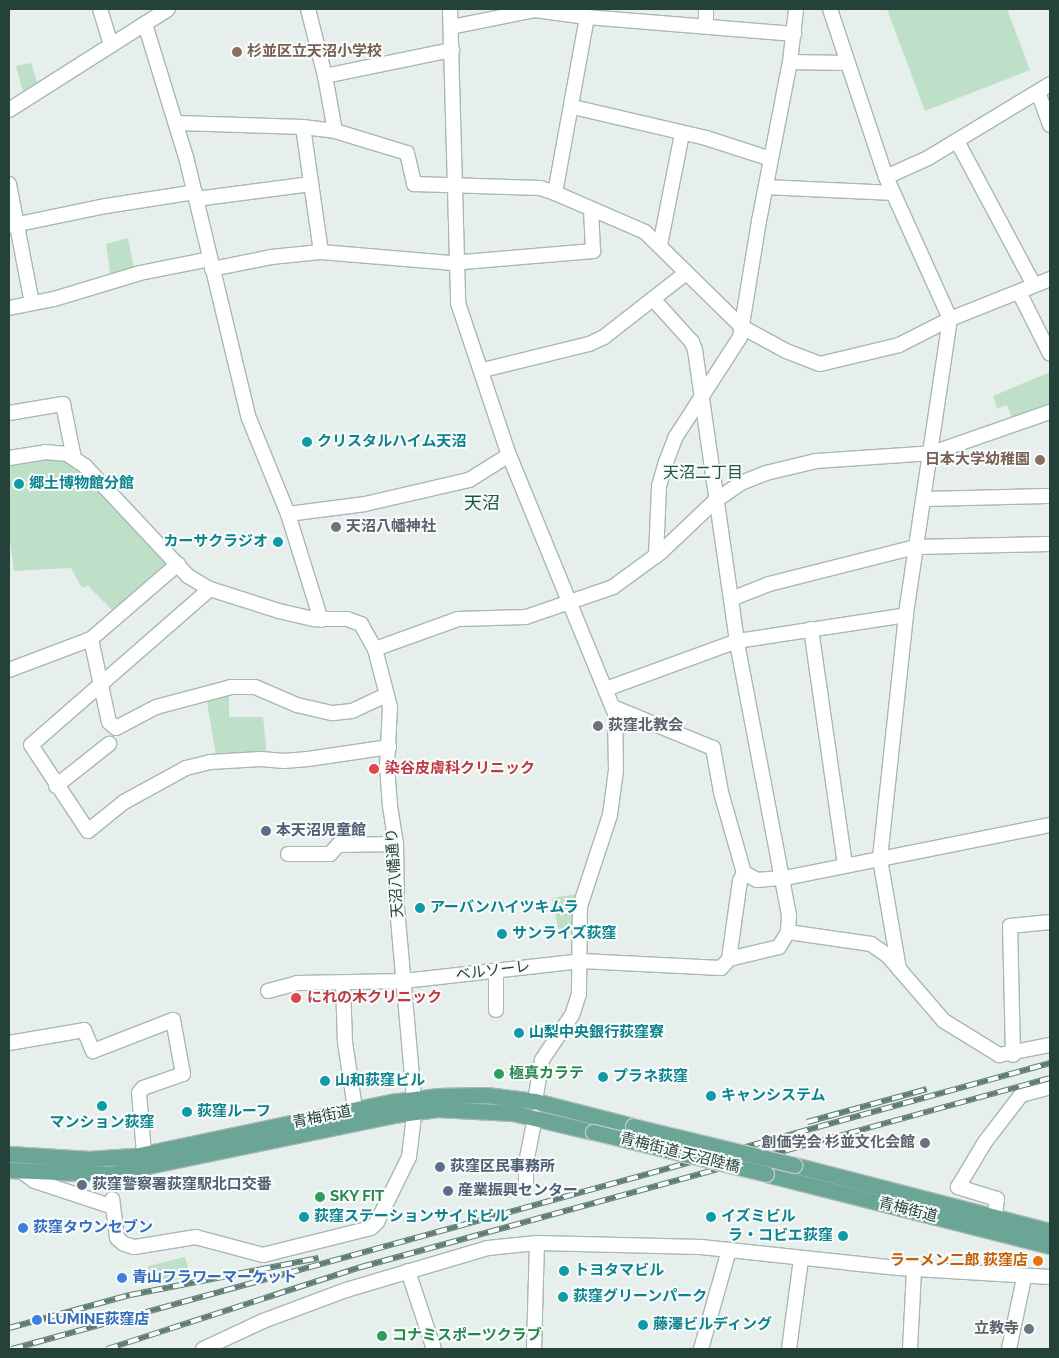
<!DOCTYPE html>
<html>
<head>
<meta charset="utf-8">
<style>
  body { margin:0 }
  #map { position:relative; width:1059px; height:1358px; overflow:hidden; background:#e6efeb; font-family:Raleway,"Noto Sans JP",sans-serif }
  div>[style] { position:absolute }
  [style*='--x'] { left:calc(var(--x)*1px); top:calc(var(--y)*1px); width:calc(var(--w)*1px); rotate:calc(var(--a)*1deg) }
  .green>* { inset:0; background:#bfe0c8 }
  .roads { filter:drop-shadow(1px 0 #a8b8b2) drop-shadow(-1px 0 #a8b8b2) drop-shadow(0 1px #a8b8b2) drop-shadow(0 -1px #a8b8b2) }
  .minor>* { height:14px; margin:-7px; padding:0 7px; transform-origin:7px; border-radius:7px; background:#fff }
  .major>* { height:15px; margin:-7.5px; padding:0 7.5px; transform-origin:7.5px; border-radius:7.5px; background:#6aa596 }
  .rail>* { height:5.5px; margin-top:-2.75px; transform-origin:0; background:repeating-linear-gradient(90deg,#f7fbf9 0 11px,#5f7d75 0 22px); box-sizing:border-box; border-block:1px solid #5f7d75 }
  .bridges { filter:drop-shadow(1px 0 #c2cac8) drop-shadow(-1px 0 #c2cac8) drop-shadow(0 1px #c2cac8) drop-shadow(0 -1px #c2cac8) }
  .major-bridge>* { height:15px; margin:-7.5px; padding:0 7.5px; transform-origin:7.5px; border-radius:7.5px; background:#6aa596 }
  .dots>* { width:14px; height:14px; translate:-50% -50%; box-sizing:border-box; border:2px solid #f7fbf9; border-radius:50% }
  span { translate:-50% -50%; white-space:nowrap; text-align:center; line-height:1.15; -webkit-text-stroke:4px #f7fbf9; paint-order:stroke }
  .education-label { font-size:15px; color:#785e54; font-weight:700 }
  .left { translate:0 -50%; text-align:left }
  .right { translate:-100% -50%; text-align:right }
  .culture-label { font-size:15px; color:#0d838f; font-weight:700 }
  .worship-label { font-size:15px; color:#5b616d; font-weight:700 }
  .health-label { font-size:15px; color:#be3a42; font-weight:700 }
  .service-label { font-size:15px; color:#4e5e75; font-weight:700 }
  .street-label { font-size:15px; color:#24423a }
  .leisure-label { font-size:15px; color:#27864d; font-weight:700 }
  .shop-label { font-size:15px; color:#366cbe; font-weight:700 }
  .food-label { font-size:15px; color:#c56008; font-weight:700 }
  .neighbourhood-label { font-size:16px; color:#1f5548 }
  .quarter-label { font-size:18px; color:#1f5548 }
  .frame { position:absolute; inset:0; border:10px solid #24423a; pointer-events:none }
</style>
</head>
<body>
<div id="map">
  <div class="green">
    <div style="clip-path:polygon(887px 9px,1007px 9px,1030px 70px,925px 111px)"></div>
    <div style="clip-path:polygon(31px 63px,37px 82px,23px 92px,16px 66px)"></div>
    <div style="clip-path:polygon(128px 238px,135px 272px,111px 279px,106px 244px)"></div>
    <div style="clip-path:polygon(1050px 372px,1050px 408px,1013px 421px,1007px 405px,997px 409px,993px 396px)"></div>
    <div style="clip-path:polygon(53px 457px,72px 460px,171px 563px,116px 614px,88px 586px,82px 588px,71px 568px,14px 571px,9px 535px,9px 461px)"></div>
    <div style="clip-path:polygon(229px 695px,229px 717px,263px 717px,267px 755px,216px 756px,207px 702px)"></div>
    <div style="clip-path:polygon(576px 894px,573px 928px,559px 932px,552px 898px)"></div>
    <div style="clip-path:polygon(185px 1257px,191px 1277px,153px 1284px,148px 1266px)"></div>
  </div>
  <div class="roads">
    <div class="minor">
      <div style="--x:100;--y:9;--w:38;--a:73"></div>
      <div style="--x:308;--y:9;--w:69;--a:75.8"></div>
      <div style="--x:325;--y:76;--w:56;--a:79.7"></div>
      <div style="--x:450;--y:9;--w:294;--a:88.4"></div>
      <div style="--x:458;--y:303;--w:160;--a:71.5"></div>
      <div style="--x:509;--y:455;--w:279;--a:67.7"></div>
      <div style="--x:615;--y:713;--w:57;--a:89"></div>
      <div style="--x:616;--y:770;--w:45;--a:97.6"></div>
      <div style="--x:610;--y:815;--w:96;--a:108.2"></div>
      <div style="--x:580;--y:906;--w:88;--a:90.7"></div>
      <div style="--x:579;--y:994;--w:22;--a:108"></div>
      <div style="--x:572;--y:1015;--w:54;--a:123.7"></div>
      <div style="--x:542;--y:1060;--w:42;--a:99.7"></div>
      <div style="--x:706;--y:9;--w:17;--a:90"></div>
      <div style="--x:830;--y:9;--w:177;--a:71.6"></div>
      <div style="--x:886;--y:177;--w:156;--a:65.7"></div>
      <div style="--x:950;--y:319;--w:299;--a:98.5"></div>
      <div style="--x:906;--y:615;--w:245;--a:96.1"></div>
      <div style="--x:880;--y:859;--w:112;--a:80.2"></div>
      <div style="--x:145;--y:24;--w:139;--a:72.9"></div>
      <div style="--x:186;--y:157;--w:266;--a:76.5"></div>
      <div style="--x:248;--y:416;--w:106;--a:67.8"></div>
      <div style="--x:288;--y:514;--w:111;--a:72.7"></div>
      <div style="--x:451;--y:27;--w:86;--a:-11.4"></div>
      <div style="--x:535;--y:10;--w:52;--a:7.7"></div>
      <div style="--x:587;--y:17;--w:208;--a:4.7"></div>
      <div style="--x:790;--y:62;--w:57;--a:1"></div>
      <div style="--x:325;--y:76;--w:130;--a:-11.6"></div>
      <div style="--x:1038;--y:92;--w:35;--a:70"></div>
      <div style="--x:573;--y:107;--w:137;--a:13.1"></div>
      <div style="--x:706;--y:138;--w:68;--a:17.9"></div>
      <div style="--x:9;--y:110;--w:188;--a:-32.4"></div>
      <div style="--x:178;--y:123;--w:125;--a:1.8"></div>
      <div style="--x:303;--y:127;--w:32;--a:7"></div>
      <div style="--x:335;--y:131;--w:75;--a:17"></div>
      <div style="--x:407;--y:153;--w:32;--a:77"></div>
      <div style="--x:414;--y:184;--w:126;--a:1.8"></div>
      <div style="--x:540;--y:188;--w:16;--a:18"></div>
      <div style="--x:555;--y:193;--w:98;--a:23.4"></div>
      <div style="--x:645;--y:232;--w:136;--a:44.4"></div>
      <div style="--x:742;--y:327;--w:50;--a:28.6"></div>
      <div style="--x:786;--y:351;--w:36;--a:21"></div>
      <div style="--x:820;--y:364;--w:81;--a:-13.5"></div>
      <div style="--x:899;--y:345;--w:57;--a:-27"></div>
      <div style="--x:950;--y:319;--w:108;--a:-21.8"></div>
      <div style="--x:303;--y:127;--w:126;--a:81.8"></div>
      <div style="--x:957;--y:141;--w:163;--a:61.9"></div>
      <div style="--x:886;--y:177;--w:46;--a:-24.3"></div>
      <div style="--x:928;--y:158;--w:143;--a:-31.2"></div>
      <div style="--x:9;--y:184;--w:121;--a:79.1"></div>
      <div style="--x:766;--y:187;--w:127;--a:2.7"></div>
      <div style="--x:555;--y:193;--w:179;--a:-79.7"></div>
      <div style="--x:196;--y:199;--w:116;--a:-7.4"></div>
      <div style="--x:9;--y:226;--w:99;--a:-11.7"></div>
      <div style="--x:106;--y:206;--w:90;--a:-8.9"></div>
      <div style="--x:660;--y:245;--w:113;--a:-78.8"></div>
      <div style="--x:212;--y:269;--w:60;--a:-11.5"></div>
      <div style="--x:271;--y:257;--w:50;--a:-5.7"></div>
      <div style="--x:321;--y:252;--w:130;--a:4.8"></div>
      <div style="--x:451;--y:263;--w:143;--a:-4.8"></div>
      <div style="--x:593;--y:251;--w:42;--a:-92.7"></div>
      <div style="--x:1019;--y:292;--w:69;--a:63.4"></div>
      <div style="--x:653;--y:299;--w:58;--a:47.8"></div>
      <div style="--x:692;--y:342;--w:9;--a:69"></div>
      <div style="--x:695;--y:350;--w:301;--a:81.8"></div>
      <div style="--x:738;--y:648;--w:273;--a:79.2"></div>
      <div style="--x:789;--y:916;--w:16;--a:94"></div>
      <div style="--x:788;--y:932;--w:17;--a:121"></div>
      <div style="--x:779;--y:947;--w:51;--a:166.5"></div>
      <div style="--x:9;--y:308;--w:46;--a:-11.3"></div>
      <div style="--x:54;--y:299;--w:90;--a:-16.8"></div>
      <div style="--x:140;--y:273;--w:71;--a:-11.3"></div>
      <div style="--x:483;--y:370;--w:109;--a:-13.8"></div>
      <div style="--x:589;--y:344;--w:17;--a:-25"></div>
      <div style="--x:604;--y:337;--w:104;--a:-38"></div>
      <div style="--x:9;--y:413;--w:55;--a:-9.5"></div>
      <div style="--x:63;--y:404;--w:55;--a:78.5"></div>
      <div style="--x:9;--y:458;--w:36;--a:-9"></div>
      <div style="--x:45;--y:452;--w:22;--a:5"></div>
      <div style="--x:67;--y:454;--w:22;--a:34"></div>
      <div style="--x:85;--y:466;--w:151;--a:46.9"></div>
      <div style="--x:188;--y:576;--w:26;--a:31"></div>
      <div style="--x:210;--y:589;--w:72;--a:17.7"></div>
      <div style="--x:279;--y:611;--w:37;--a:13"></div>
      <div style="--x:315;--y:619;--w:32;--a:0"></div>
      <div style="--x:347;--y:619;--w:15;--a:20"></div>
      <div style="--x:361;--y:624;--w:29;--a:61"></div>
      <div style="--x:375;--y:649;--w:60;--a:75.5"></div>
      <div style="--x:390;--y:707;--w:59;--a:92.9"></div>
      <div style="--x:387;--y:766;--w:40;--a:85.7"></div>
      <div style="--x:390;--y:806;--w:38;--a:81"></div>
      <div style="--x:396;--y:844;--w:64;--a:89.1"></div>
      <div style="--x:397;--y:908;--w:201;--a:84.9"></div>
      <div style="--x:415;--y:1108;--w:49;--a:97"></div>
      <div style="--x:409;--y:1157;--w:72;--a:116.2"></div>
      <div style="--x:377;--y:1222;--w:8;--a:135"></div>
      <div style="--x:371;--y:1228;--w:111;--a:166"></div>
      <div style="--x:263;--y:1255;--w:69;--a:-165"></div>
      <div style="--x:196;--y:1237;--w:63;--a:170.8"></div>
      <div style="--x:134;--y:1247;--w:10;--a:-163"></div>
      <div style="--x:124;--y:1244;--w:9;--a:-139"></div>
      <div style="--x:117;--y:1238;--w:39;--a:-97"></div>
      <div style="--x:923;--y:499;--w:127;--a:-1.4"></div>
      <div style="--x:288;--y:514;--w:78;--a:-7.4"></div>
      <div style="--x:365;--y:504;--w:107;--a:-13"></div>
      <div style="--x:469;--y:480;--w:47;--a:-32"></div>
      <div style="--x:656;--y:556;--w:70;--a:-87.5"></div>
      <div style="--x:659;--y:486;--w:25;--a:-74"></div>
      <div style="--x:666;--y:462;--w:26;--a:-69"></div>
      <div style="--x:675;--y:438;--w:120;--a:-57.2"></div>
      <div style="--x:740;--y:337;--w:118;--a:-80.7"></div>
      <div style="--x:759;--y:221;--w:162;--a:-79"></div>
      <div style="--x:790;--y:62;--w:53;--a:-83.5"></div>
      <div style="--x:210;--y:589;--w:237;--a:138.9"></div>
      <div style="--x:31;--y:745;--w:103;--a:56.5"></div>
      <div style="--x:88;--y:831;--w:46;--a:-38.9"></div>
      <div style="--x:124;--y:802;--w:71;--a:-28.7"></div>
      <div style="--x:186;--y:768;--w:25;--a:-14"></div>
      <div style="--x:210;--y:762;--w:51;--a:-3.4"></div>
      <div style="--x:261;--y:759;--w:23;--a:5"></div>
      <div style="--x:284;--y:761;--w:24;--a:-5"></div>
      <div style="--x:308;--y:759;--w:82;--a:-8.4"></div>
      <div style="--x:731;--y:599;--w:41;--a:-21.5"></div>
      <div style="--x:769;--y:584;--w:151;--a:-14.2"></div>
      <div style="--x:915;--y:547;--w:135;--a:-1.3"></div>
      <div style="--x:811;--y:629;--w:239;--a:81.8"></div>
      <div style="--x:91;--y:639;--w:85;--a:77.8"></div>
      <div style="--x:109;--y:722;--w:9;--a:41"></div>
      <div style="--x:116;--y:728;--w:45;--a:-27.7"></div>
      <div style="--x:156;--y:707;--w:78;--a:-14.9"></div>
      <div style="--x:231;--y:687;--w:24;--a:0"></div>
      <div style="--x:255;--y:687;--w:46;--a:23.2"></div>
      <div style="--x:297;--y:705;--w:37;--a:13"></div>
      <div style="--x:333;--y:713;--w:19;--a:-6"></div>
      <div style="--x:352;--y:711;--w:38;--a:-25"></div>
      <div style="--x:375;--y:649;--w:88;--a:-19.9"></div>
      <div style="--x:458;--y:619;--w:68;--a:-1.7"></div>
      <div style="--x:526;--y:617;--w:92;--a:-19"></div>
      <div style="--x:613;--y:587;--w:59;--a:-36.1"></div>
      <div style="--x:661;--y:552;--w:74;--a:-43.4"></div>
      <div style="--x:715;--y:501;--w:32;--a:-35"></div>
      <div style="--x:741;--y:483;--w:27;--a:-22"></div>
      <div style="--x:766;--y:473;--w:51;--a:-13.5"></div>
      <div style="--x:816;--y:461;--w:116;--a:-3.9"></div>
      <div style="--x:932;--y:453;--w:125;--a:-19.2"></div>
      <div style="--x:9;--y:670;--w:88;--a:-20.7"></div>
      <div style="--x:91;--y:639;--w:115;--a:-40.8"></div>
      <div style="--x:606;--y:689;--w:140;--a:-20.1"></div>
      <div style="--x:737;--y:641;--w:171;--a:-8.7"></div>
      <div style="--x:56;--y:786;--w:68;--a:-38.4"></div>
      <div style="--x:288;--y:854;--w:42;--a:0"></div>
      <div style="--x:330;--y:854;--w:12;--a:-48"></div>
      <div style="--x:338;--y:845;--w:58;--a:-1"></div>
      <div style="--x:744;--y:873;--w:15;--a:28"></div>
      <div style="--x:757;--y:880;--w:33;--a:-5"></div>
      <div style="--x:790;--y:877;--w:265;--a:-11.3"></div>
      <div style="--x:788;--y:932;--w:84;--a:8.2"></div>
      <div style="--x:871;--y:944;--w:21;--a:35"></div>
      <div style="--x:888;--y:956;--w:86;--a:49.3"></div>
      <div style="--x:944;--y:1021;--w:65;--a:31.7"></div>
      <div style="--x:999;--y:1055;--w:52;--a:-11.1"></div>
      <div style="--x:496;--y:971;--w:39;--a:90"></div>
      <div style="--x:343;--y:983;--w:59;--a:88.1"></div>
      <div style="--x:345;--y:1042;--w:68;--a:81.5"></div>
      <div style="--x:268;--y:991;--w:30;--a:-15"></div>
      <div style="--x:297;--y:983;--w:107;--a:-1.1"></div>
      <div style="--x:404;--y:981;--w:178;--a:-6.4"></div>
      <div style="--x:581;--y:961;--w:140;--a:2.9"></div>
      <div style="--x:721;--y:968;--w:12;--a:-48"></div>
      <div style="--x:729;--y:959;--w:79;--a:-82"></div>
      <div style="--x:740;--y:881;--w:9;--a:-63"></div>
      <div style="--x:744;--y:873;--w:84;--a:-105.9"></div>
      <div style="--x:721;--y:792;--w:45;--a:-100.3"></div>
      <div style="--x:713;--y:748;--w:108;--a:-157.7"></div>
      <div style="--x:9;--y:1043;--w:76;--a:-9.8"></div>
      <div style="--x:84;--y:1030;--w:23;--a:67"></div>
      <div style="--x:93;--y:1051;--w:86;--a:-21.2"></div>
      <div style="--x:173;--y:1020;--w:55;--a:79.5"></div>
      <div style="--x:183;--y:1074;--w:42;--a:160.7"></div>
      <div style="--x:143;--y:1088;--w:6;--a:129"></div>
      <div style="--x:139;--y:1093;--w:61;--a:85.3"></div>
      <div style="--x:1013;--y:1055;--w:129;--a:-91.3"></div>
      <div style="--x:1010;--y:926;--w:40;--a:-5.7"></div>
      <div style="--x:21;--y:1171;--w:17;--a:36"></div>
      <div style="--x:35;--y:1181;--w:82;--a:18.4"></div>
      <div style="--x:526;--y:1183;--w:20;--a:-90"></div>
      <div style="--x:526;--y:1163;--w:47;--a:-78.9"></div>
      <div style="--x:995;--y:1217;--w:18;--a:-84"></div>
      <div style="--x:997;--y:1199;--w:41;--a:-162.9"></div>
      <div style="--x:958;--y:1187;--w:52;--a:-59"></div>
      <div style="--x:985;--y:1142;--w:59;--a:-52.5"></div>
      <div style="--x:1021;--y:1095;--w:30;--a:-15"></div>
      <div style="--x:408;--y:1271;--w:82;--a:71.6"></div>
      <div style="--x:203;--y:1349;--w:66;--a:-25"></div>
      <div style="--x:263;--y:1321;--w:89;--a:-20.5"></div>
      <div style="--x:346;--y:1290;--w:148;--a:-16.5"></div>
      <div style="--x:488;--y:1248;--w:49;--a:-5.8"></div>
      <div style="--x:537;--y:1243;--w:164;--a:1.4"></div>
      <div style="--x:701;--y:1247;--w:199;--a:6.1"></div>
      <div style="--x:899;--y:1268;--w:151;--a:3.4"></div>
      <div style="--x:534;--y:1349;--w:106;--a:-88.4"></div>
      <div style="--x:701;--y:1349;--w:103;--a:-74.2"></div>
      <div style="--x:789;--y:1349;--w:91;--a:-82.4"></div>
      <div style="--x:910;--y:1349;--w:80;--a:-87.1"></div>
      <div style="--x:1009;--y:1349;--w:73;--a:-78.1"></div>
    </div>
    <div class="major">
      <div style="--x:9;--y:1154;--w:80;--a:3.6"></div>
      <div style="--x:89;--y:1159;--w:45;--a:-3.8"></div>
      <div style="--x:134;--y:1156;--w:263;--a:-11.9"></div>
      <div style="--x:391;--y:1102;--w:46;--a:-7.4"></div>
      <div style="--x:437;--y:1096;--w:49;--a:-1.2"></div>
      <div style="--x:486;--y:1095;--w:49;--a:7"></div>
      <div style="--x:535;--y:1101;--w:101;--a:14.3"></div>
      <div style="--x:794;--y:1165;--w:264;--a:14.5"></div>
      <div style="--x:9;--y:1170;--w:100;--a:2.3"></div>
      <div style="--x:109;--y:1174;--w:290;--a:-11.7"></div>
      <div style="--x:393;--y:1115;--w:45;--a:-7.6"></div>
      <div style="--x:438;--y:1109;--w:75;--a:3.1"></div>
      <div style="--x:513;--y:1113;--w:82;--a:13.4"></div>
      <div style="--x:766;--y:1174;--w:293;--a:14.2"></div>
    </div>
  </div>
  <div class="rail">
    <div style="--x:807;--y:1122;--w:124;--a:-15.4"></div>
    <div style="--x:9;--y:1328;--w:125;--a:-15.3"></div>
    <div style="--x:130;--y:1295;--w:192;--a:-11.1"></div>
    <div style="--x:12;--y:1349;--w:1077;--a:-15.4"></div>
    <div style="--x:107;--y:1349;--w:267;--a:-17.9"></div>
    <div style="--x:361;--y:1267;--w:714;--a:-15.34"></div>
  </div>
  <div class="bridges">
    <div class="major-bridge">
      <div style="--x:633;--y:1126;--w:166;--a:13.6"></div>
      <div style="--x:593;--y:1132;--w:178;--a:13.6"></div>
    </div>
  </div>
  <div class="dots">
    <div style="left:237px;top:52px;background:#8d6e63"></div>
    <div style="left:307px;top:442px;background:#0f9aa8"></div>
    <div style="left:1040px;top:460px;background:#8d6e63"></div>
    <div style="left:19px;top:484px;background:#0f9aa8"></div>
    <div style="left:336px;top:527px;background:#6b7280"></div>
    <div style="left:278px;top:542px;background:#0f9aa8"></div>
    <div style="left:598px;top:726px;background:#6b7280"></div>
    <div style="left:374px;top:769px;background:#e0444e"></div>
    <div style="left:266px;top:831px;background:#5c6f8a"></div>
    <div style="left:420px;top:908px;background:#0f9aa8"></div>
    <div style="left:502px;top:934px;background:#0f9aa8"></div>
    <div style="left:296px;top:998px;background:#e0444e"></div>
    <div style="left:519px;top:1033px;background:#0f9aa8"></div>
    <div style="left:499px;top:1074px;background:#2e9e5b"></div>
    <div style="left:603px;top:1077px;background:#0f9aa8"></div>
    <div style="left:325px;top:1081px;background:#0f9aa8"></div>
    <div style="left:711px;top:1096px;background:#0f9aa8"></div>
    <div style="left:102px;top:1106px;background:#0f9aa8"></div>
    <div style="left:187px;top:1112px;background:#0f9aa8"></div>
    <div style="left:925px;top:1143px;background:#6b7280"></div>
    <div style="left:440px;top:1167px;background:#5c6f8a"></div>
    <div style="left:82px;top:1185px;background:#5c6f8a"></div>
    <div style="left:448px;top:1191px;background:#5c6f8a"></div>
    <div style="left:320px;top:1197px;background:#2e9e5b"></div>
    <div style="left:304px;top:1217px;background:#0f9aa8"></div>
    <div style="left:711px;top:1217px;background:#0f9aa8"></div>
    <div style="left:23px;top:1228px;background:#3f7fe0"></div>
    <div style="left:843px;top:1236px;background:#0f9aa8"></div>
    <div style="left:1038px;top:1261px;background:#e8710a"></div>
    <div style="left:564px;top:1271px;background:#0f9aa8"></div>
    <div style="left:122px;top:1278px;background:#3f7fe0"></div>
    <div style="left:563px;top:1297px;background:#0f9aa8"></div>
    <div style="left:37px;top:1320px;background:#3f7fe0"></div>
    <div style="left:643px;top:1325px;background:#0f9aa8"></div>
    <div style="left:1029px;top:1329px;background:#6b7280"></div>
    <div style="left:382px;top:1336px;background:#2e9e5b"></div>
  </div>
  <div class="education-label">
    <span class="left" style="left:247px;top:52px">杉並区立天沼小学校</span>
    <span class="right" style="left:1030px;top:460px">日本大学幼稚園</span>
  </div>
  <div class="culture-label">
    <span class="left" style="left:317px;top:442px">クリスタルハイム天沼</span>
    <span class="left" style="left:29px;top:484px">郷土博物館分館</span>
    <span class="right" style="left:268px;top:542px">カーサクラジオ</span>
    <span class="left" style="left:430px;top:908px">アーバンハイツキムラ</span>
    <span class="left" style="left:512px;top:934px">サンライズ荻窪</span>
    <span class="left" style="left:529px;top:1033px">山梨中央銀行荻窪寮</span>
    <span class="left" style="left:613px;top:1077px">プラネ荻窪</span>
    <span class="left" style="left:335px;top:1081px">山和荻窪ビル</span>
    <span class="left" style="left:721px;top:1096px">キャンシステム</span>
    <span class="left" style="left:197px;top:1112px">荻窪ルーフ</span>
    <span style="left:102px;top:1123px">マンション荻窪</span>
    <span class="left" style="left:314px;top:1217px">荻窪ステーションサイドビル</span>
    <span class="left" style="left:721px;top:1217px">イズミビル</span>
    <span class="right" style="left:833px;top:1236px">ラ・コビエ荻窪</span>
    <span class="left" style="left:574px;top:1271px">トヨタマビル</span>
    <span class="left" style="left:573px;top:1297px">荻窪グリーンパーク</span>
    <span class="left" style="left:653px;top:1325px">藤澤ビルディング</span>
  </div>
  <div class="worship-label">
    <span class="left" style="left:346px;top:527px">天沼八幡神社</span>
    <span class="left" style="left:608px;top:726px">荻窪北教会</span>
    <span class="right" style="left:915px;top:1143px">創価学会 杉並文化会館</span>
    <span class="right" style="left:1019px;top:1329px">立教寺</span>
  </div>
  <div class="health-label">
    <span class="left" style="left:385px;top:769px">染谷皮膚科クリニック</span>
    <span class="left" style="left:307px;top:998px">にれの木クリニック</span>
  </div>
  <div class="service-label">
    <span class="left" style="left:276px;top:831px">本天沼児童館</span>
    <span class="left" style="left:450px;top:1167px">荻窪区民事務所</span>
    <span class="left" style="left:92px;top:1185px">荻窪警察署荻窪駅北口交番</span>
    <span class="left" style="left:458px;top:1191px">産業振興センター</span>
  </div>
  <div class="street-label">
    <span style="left:395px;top:873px;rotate:-94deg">天沼八幡通り</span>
    <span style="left:493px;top:971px;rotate:-7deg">ベルソーレ</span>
    <span style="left:322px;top:1117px;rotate:-12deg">青梅街道</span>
    <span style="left:680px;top:1153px;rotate:14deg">青梅街道;天沼陸橋</span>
    <span style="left:908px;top:1210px;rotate:14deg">青梅街道</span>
  </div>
  <div class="leisure-label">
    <span class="left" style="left:509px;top:1074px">極真カラテ</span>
    <span class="left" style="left:330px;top:1197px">SKY FIT</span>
    <span class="left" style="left:392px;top:1336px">コナミスポーツクラブ</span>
  </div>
  <div class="shop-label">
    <span class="left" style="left:33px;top:1228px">荻窪タウンセブン</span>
    <span class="left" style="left:132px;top:1278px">青山フラワーマーケット</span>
    <span class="left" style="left:47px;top:1320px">LUMINE荻窪店</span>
  </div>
  <div class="food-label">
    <span class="right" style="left:1028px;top:1261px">ラーメン二郎 荻窪店</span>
  </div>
  <div class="neighbourhood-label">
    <span style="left:703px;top:473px">天沼二丁目</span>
  </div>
  <div class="quarter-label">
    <span style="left:482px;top:503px">天沼</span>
  </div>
  <div class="frame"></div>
</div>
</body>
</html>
